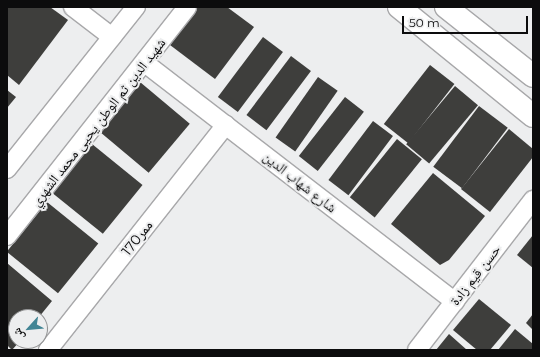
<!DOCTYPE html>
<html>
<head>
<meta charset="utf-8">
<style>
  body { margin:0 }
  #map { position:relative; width:540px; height:357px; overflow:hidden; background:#edeeef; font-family:Montserrat,"Noto Naskh Arabic",sans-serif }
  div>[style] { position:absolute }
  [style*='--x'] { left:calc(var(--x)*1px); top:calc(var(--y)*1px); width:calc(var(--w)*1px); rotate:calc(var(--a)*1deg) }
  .building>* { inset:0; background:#3e3e3c; transform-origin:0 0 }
  .roads { filter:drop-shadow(1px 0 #a8a8aa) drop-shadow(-1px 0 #a8a8aa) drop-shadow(0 1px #a8a8aa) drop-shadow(0 -1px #a8a8aa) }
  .street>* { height:18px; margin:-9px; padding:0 9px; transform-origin:9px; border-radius:9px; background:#fff }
  .secondary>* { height:22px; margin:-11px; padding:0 11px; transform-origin:11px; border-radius:11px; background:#fff }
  span { translate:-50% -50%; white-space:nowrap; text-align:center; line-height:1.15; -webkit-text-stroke:4px #edeeef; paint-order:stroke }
  .street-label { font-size:14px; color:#0c0c0d }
  .frame { position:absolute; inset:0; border:8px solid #0c0c0d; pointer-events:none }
  .north { position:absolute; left:8px; top:309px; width:40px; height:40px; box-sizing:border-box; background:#edeeef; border:1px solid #939495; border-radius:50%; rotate:243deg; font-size:11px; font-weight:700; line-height:16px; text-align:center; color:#0c0c0d }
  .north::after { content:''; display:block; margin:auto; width:14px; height:18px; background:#428595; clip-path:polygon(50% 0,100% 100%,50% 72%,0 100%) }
  .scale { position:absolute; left:402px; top:16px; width:126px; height:18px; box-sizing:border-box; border:2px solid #0c0c0d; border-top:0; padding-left:5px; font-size:12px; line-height:14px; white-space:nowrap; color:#0c0c0d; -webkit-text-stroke:3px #edeeef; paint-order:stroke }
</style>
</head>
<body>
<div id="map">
  <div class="building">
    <div style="clip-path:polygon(7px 7px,50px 7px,68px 20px,19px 85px,7px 75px)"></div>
    <div style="clip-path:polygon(198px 7px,227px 7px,254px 27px,215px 79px,170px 45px)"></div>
    <div style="left:263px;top:37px;width:25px;height:75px;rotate:37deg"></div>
    <div style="left:291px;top:56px;width:25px;height:74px;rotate:37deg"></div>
    <div style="left:430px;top:65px;width:31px;height:75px;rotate:38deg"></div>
    <div style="left:318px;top:77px;width:24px;height:74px;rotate:35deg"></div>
    <div style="left:140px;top:82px;width:65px;height:64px;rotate:40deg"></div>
    <div style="left:455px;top:86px;width:30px;height:76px;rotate:40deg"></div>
    <div style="clip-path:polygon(7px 90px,16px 97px,7px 108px)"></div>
    <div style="left:345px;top:97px;width:24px;height:75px;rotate:38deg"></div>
    <div style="left:479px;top:106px;width:36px;height:76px;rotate:37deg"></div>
    <div style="left:373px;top:121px;width:25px;height:74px;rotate:37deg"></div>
    <div style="clip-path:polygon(509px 129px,533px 149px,533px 157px,490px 212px,461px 189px)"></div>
    <div style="left:397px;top:139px;width:32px;height:75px;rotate:39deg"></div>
    <div style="left:92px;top:144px;width:65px;height:63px;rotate:39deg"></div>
    <div style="clip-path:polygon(433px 173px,485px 216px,449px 260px,440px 265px,391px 224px)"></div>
    <div style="left:47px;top:202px;width:66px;height:64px;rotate:39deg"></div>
    <div style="clip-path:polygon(533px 235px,533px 268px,517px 255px)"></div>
    <div style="clip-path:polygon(7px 263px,52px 301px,39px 317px,16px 317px,16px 341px,20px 341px,12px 350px,7px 345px)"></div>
    <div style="clip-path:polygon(479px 299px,511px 325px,490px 350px,477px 350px,453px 330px)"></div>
    <div style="clip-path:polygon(533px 314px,533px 330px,526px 323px)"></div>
    <div style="clip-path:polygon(515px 329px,533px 344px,533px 350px,498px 350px)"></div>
    <div style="clip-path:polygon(449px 334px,467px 350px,436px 350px)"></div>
  </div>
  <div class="roads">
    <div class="street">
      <div style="--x:73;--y:7;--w:49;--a:37.6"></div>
      <div style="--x:145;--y:63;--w:391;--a:37.6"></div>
      <div style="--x:7;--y:169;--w:207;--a:-51.5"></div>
      <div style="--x:7;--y:236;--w:291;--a:-51.8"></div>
      <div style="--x:48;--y:350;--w:287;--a:-51.7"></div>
      <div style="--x:417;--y:350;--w:190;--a:-52.3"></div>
    </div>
    <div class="secondary">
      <div style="--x:399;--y:7;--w:173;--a:39.1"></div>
      <div style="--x:446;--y:7;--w:111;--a:38.4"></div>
    </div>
  </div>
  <div class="street-label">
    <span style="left:98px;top:122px;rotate:-52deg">شهيد الدين ثم الوطن يحيى محمد الشهري</span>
    <span style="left:300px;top:182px;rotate:38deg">شارع شهاب الدين</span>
    <span style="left:137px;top:238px;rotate:-52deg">ممر170</span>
    <span style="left:475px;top:275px;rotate:-52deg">حسن قيم زادة</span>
  </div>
  <div class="frame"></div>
  <div class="north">ش</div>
  <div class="scale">50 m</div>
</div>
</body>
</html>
